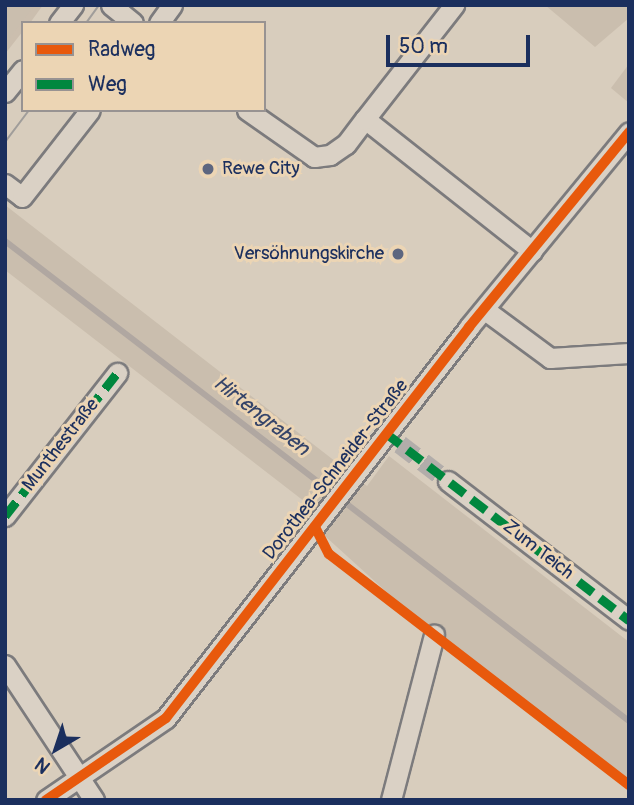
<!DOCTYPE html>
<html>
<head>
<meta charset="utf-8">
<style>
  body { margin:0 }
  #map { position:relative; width:634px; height:805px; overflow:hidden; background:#d8cdbd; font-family:Pangolin,sans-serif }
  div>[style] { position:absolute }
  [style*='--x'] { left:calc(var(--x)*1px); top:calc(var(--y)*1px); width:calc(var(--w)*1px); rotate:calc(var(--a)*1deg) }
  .built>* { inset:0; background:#cbbeae }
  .green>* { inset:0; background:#cabeae }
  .stream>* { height:6px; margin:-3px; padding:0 3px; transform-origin:3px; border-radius:3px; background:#b0a7a1 }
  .street-tunnel>* { height:19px; margin-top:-9.5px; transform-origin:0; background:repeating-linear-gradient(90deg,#b2adaa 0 19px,transparent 0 29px) }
  .roads { filter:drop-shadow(2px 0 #7c7b7d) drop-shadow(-2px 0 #7c7b7d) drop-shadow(0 2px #7c7b7d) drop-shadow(0 -2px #7c7b7d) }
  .street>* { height:19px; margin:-9.5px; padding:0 9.5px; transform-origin:9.5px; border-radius:9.5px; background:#dad1c5 }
  .tram>* { height:2px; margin:-1px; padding:0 1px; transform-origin:1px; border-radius:1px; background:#a09d9a }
  .quiet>* { height:9px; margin-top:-4.5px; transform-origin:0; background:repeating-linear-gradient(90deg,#00873e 0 18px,transparent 0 27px) }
  .cycleway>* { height:10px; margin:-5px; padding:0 5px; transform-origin:5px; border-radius:5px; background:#e8590c }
  .dots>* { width:19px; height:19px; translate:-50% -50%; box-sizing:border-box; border:4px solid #ecd5b4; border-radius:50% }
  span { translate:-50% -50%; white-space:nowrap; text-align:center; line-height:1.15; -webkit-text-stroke:6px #ecd5b4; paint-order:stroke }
  .poi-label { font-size:19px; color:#1b2f5e }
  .left { translate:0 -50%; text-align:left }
  .right { translate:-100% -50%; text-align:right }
  .street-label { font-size:19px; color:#1b2f5e }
  .water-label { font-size:21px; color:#354469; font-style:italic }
  .frame { position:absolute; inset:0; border:7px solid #1b2f5e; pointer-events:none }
  .legend { position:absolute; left:21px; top:21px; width:245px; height:91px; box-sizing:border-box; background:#ecd5b4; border:2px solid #989392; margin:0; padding:9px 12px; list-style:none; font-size:21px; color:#1b2f5e }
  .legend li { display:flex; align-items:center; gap:14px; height:35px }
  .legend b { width:35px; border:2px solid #989392 }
  .north { position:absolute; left:21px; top:714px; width:70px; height:70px; -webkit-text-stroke:5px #ecd5b4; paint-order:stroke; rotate:219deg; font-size:19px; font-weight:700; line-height:28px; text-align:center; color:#1b2f5e }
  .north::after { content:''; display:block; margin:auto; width:24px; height:32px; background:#1b2f5e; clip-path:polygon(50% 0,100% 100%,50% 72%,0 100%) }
  .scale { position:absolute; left:386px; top:35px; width:144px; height:32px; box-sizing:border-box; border:4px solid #1b2f5e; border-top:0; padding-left:9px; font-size:21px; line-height:24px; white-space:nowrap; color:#1b2f5e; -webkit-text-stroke:5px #ecd5b4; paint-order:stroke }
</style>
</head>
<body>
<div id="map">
  <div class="built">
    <div style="clip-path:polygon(5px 5px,43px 5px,30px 23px,23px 23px,23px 31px,5px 54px)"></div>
  </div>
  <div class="green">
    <div style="clip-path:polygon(5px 5px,35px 5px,5px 44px)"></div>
    <div style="clip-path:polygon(545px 5px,629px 5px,629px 18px,595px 47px)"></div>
    <div style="clip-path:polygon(629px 64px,629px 103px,611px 88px)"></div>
    <div style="clip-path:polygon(5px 205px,367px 486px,389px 456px,629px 642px,629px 785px,434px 635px,315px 527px,309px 505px,5px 270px)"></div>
  </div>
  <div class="stream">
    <div style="--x:5;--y:241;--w:787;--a:37.57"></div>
  </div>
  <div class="street-tunnel">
    <div style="--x:400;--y:444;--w:61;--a:37.6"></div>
  </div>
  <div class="roads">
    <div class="street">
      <div style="--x:111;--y:5;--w:28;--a:39"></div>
      <div style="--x:59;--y:23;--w:23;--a:-52"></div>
      <div style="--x:159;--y:23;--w:22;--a:-54"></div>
      <div style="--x:5;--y:92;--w:28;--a:-51"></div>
      <div style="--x:247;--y:110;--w:82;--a:35"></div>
      <div style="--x:314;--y:157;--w:16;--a:-7"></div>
      <div style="--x:330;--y:155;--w:19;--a:-35"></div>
      <div style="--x:346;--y:144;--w:31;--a:-53"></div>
      <div style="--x:365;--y:119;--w:213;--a:38.3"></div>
      <div style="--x:365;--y:119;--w:145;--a:-52"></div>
      <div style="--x:5;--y:184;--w:21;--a:37"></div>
      <div style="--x:22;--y:197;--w:110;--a:-52"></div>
      <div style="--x:485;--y:310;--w:81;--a:36.4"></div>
      <div style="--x:550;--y:358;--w:79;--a:-3.6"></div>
      <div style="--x:448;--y:481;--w:228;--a:37.5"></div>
      <div style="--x:5;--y:516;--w:182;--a:-51.9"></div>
      <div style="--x:5;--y:665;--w:162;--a:56.6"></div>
      <div style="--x:46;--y:800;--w:145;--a:-34.3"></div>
      <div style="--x:166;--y:718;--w:495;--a:-52.2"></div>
      <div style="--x:469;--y:327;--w:252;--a:-50.6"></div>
      <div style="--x:391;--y:800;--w:171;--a:-75.4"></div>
    </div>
  </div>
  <div class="tram">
    <div style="--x:86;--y:23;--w:22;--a:-54"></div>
    <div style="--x:5;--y:142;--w:40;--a:-53"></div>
  </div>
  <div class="quiet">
    <div style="--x:386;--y:433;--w:307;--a:37.6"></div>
    <div style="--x:5;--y:516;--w:182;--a:-51.9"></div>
  </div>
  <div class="cycleway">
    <div style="--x:315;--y:527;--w:30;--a:63"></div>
    <div style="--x:329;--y:554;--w:379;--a:37.6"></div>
    <div style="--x:46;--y:800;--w:145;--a:-34.3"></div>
    <div style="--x:166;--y:718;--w:495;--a:-52.2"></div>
    <div style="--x:469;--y:327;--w:252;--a:-50.6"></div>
  </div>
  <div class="dots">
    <div style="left:208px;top:169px;background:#5d667f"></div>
    <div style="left:398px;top:254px;background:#5d667f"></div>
  </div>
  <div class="poi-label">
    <span class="left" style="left:222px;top:169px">Rewe City</span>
    <span class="right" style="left:384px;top:254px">Versöhnungskirche</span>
  </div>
  <div class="street-label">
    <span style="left:61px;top:445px;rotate:-52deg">Munthestraße</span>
    <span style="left:336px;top:470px;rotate:-52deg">Dorothea-Schneider-Straße</span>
    <span style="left:538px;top:550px;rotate:38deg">Zum Teich</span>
  </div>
  <div class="water-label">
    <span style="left:261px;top:416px;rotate:38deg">Hirtengraben</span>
  </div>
  <div class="frame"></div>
  <ul class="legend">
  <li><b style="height:9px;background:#e8590c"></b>Radweg</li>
  <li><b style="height:9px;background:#00873e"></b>Weg</li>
  </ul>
  <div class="north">N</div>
  <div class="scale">50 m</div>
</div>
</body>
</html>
